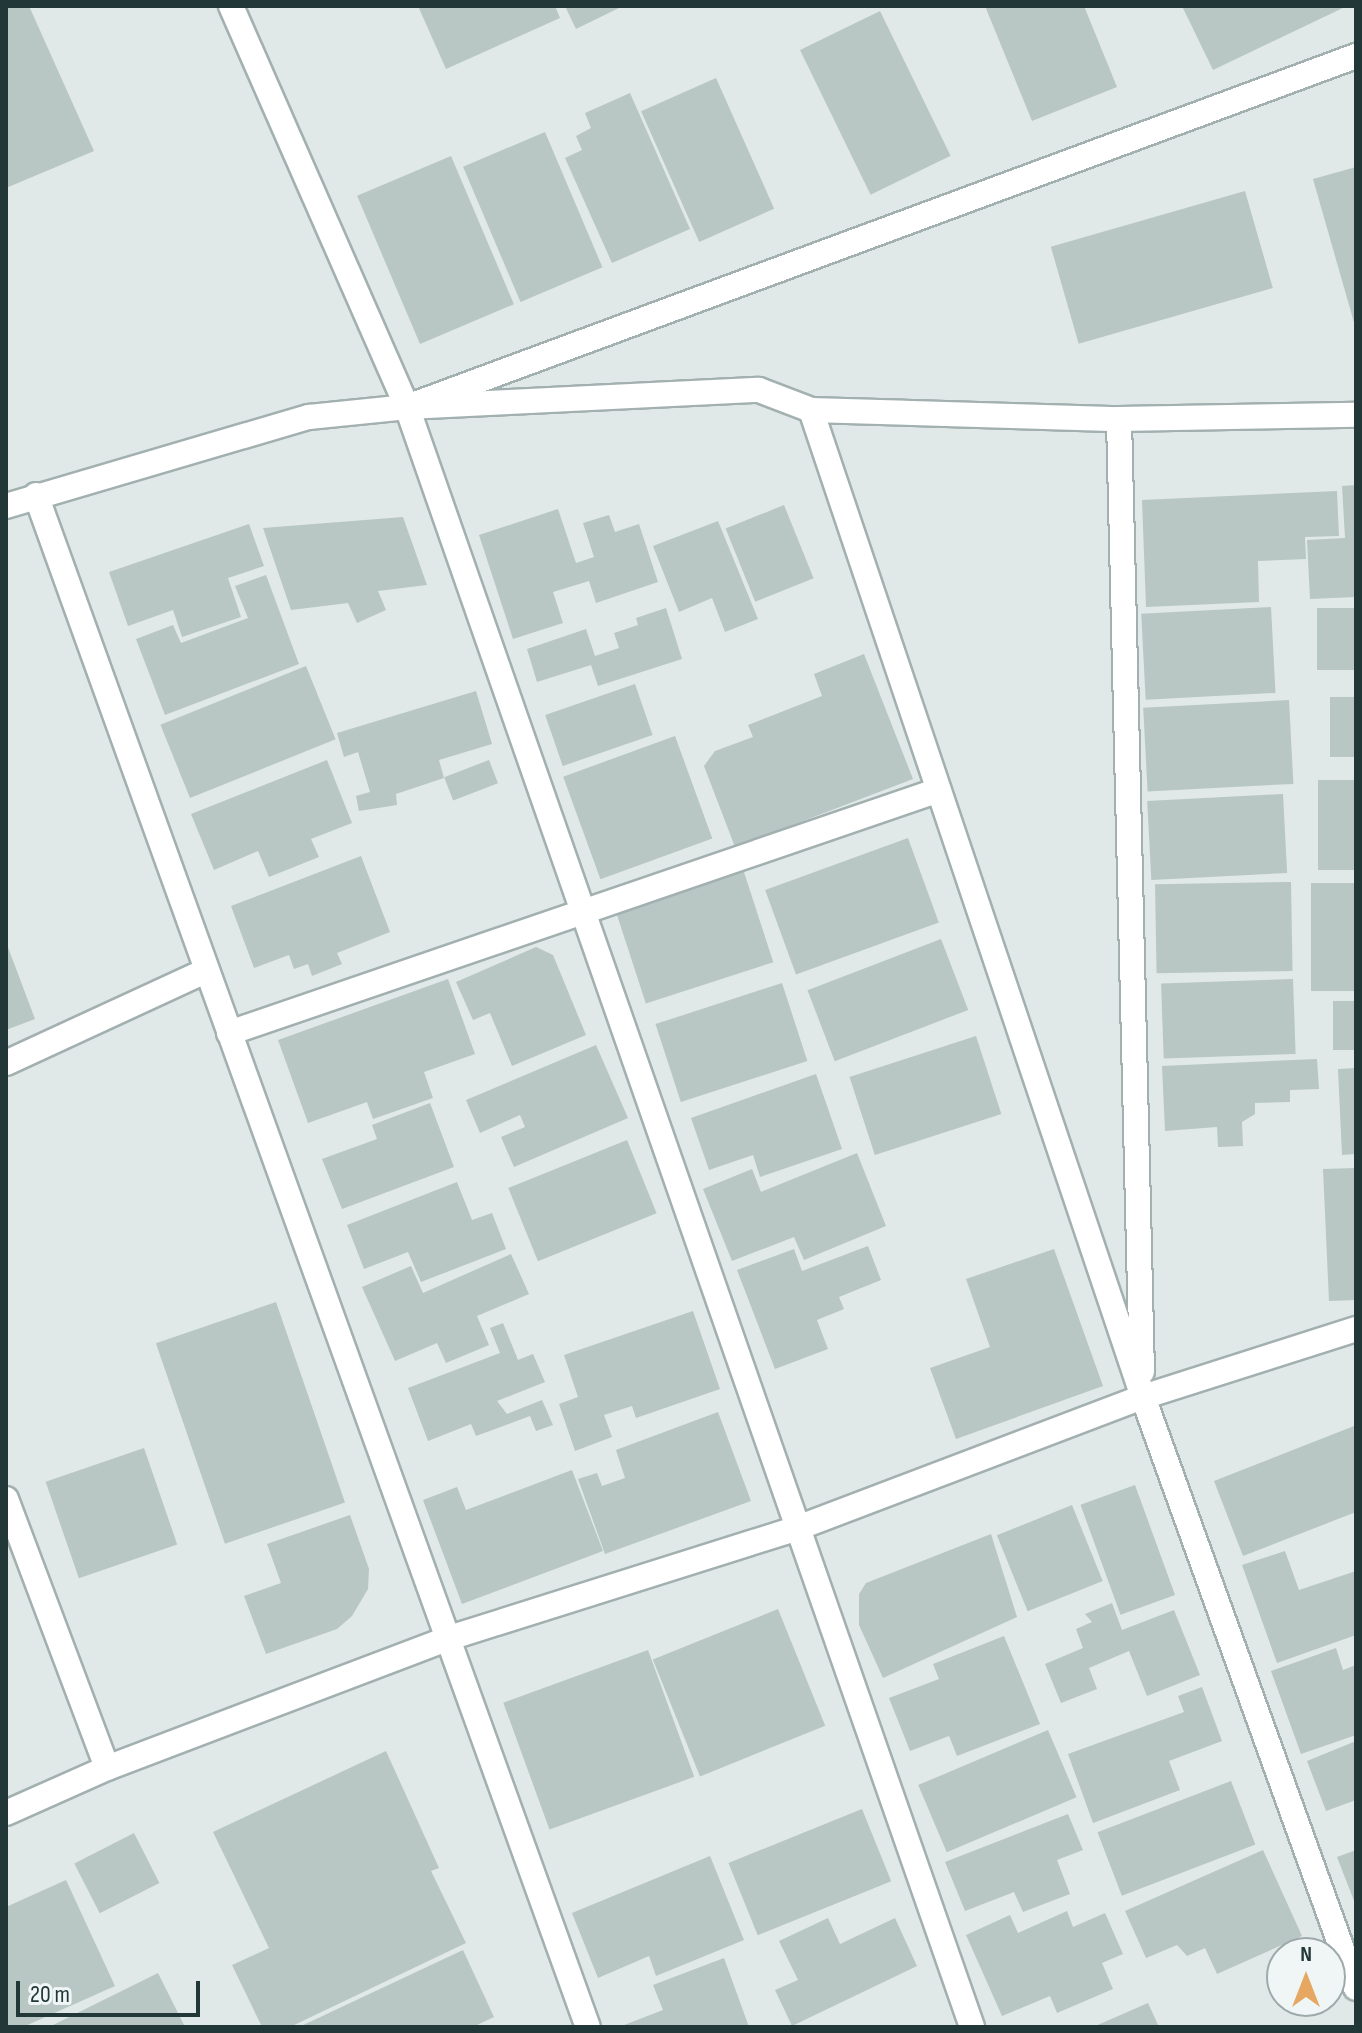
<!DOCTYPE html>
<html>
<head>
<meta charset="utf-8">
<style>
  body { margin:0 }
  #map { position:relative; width:1362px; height:2033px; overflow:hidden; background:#e0e9e8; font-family:"Sofia Sans Condensed",sans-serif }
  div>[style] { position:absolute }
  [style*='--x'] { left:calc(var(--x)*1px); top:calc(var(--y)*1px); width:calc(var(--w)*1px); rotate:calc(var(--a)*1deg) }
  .building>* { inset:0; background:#b8c6c4; transform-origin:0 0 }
  .roads { filter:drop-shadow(2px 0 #a3b0b0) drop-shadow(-2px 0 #a3b0b0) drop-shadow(0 2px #a3b0b0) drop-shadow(0 -2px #a3b0b0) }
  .minor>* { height:24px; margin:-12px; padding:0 12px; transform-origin:12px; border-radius:12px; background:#fff }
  span { translate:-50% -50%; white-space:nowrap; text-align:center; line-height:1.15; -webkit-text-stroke:8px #f0f6f5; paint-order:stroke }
  .frame { position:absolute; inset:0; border:8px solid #223738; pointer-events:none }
  .north { position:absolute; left:1266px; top:1937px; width:80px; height:80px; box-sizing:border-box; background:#f0f6f5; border:2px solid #9eaaa9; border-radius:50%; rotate:0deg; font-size:22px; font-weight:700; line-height:32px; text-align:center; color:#223738 }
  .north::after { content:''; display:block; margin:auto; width:28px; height:36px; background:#e5a762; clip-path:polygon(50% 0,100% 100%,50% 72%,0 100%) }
  .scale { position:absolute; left:16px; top:1981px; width:184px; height:36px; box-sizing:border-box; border:4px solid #223738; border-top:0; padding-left:10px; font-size:24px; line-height:28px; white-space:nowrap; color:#223738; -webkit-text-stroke:6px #f0f6f5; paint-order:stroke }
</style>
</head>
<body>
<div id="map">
  <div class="building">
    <div style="clip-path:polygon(6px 6px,29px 6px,94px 151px,6px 188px)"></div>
    <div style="clip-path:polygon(418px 6px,555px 6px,560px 18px,446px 69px)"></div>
    <div style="clip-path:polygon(565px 6px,623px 6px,576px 29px)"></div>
    <div style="clip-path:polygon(985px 6px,1084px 6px,1117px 87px,1032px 121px)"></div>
    <div style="clip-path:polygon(1182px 6px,1347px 6px,1213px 70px)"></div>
    <div style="left:880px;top:11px;width:161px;height:89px;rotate:64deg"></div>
    <div style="left:716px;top:78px;width:143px;height:82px;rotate:66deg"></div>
    <div style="clip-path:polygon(630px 93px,690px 229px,612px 263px,565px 158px,582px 150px,576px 136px,591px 128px,585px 113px)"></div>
    <div style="left:545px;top:132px;width:147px;height:89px;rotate:67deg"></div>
    <div style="left:451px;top:156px;width:161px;height:102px;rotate:67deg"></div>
    <div style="clip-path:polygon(1356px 167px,1356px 325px,1355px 326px,1313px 179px)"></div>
    <div style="left:1245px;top:191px;width:101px;height:202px;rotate:74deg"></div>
    <div style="clip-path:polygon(1356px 485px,1356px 597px,1310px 599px,1307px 540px,1345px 538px,1342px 486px)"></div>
    <div style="clip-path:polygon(1337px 491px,1339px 536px,1305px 537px,1306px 559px,1258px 561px,1259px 602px,1146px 607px,1142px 500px)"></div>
    <div style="left:784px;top:505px;width:79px;height:63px;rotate:68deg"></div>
    <div style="clip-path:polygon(558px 509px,576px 563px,594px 557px,583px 523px,609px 515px,615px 532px,639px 524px,658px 582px,596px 603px,589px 581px,553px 592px,563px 623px,513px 639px,479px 535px)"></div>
    <div style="clip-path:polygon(403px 517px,427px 585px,378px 591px,386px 610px,357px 623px,348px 603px,291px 610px,263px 528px)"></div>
    <div style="clip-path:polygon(718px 521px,758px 619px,725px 632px,712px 598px,679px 612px,653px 546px)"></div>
    <div style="clip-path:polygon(249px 524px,264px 566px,228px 578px,241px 617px,182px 637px,173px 610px,128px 626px,109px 572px)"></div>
    <div style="clip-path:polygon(266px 575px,299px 664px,165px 715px,136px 639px,173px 625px,181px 643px,248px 618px,235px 586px)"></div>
    <div style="left:1271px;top:607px;width:86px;height:130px;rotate:87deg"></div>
    <div style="clip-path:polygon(666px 608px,682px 659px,598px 686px,591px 665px,537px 682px,527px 649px,586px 629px,595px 656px,619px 648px,614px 633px,638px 625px,636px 618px)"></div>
    <div style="left:1356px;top:608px;width:62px;height:39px;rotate:90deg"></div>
    <div style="clip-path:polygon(864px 654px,913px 779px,735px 847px,704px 766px,715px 751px,753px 737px,748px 725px,822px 696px,814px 674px)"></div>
    <div style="left:306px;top:666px;width:79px;height:157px;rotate:68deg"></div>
    <div style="left:635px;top:684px;width:54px;height:95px;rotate:71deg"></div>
    <div style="clip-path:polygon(476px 691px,492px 744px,439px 760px,444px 778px,396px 794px,397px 805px,359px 811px,356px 796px,370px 792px,358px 752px,344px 757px,337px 733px)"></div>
    <div style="left:1330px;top:697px;width:26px;height:60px"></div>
    <div style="left:1289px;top:700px;width:84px;height:146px;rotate:87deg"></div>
    <div style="left:675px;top:736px;width:109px;height:119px;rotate:70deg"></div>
    <div style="clip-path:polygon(327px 760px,352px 823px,311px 839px,319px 857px,269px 877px,258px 851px,214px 870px,191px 814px)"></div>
    <div style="left:489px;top:760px;width:25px;height:48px;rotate:69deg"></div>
    <div style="left:1356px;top:780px;width:90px;height:38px;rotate:90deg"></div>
    <div style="left:1283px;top:794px;width:79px;height:136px;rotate:87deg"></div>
    <div style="left:908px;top:838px;width:90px;height:152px;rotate:70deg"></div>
    <div style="clip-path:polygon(361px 856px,390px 932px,337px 953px,342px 964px,312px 976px,308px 964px,294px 969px,289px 955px,254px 968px,231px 906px)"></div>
    <div style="left:743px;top:869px;width:98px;height:134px;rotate:72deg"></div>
    <div style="left:1291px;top:882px;width:89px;height:136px;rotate:89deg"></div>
    <div style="left:1356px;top:883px;width:108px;height:45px;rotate:90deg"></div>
    <div style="left:941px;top:939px;width:76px;height:143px;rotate:69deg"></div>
    <div style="clip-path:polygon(6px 942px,35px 1019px,6px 1030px)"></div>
    <div style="clip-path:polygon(536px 947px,553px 955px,586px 1035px,512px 1066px,490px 1013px,473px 1020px,456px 982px)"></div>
    <div style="clip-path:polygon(448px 979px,475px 1054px,424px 1072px,433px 1098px,373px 1119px,367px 1102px,308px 1123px,278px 1040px)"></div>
    <div style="left:1293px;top:979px;width:75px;height:132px;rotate:88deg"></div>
    <div style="left:782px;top:983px;width:82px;height:133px;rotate:72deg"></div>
    <div style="left:1356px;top:1001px;width:49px;height:23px;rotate:90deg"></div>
    <div style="left:976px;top:1036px;width:82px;height:133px;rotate:72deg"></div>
    <div style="clip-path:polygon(596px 1045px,628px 1118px,514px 1167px,501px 1137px,525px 1127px,520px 1115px,480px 1133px,466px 1100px)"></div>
    <div style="clip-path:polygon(1317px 1059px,1319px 1089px,1290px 1090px,1290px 1102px,1255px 1103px,1255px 1114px,1242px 1122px,1243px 1146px,1218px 1147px,1217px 1127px,1165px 1131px,1162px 1066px)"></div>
    <div style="clip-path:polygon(1356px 1068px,1356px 1154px,1342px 1155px,1338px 1069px)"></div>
    <div style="clip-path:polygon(816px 1074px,842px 1149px,760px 1177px,753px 1155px,709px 1170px,691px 1118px)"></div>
    <div style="clip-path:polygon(430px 1103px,454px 1167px,342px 1209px,322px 1159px,377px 1139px,372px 1125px)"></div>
    <div style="left:627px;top:1140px;width:79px;height:128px;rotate:68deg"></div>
    <div style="clip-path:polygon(857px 1153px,886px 1226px,804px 1260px,794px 1237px,732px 1261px,703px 1189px,752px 1169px,761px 1192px)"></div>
    <div style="clip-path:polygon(1356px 1168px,1356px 1300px,1329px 1301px,1323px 1169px)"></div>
    <div style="clip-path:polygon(457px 1182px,472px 1220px,492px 1213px,506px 1249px,421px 1282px,408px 1252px,364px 1269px,347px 1225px)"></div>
    <div style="clip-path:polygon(868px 1246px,881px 1280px,839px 1297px,844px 1309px,817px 1320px,828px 1349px,775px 1369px,737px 1270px,794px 1249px,802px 1271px)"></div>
    <div style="clip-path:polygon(1054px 1249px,1103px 1386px,956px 1439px,930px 1368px,990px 1347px,966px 1279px)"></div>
    <div style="clip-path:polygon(511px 1254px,529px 1294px,477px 1316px,489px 1345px,446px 1363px,437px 1343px,395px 1361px,362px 1287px,411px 1266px,423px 1293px)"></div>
    <div style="left:276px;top:1302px;width:212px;height:127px;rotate:71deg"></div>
    <div style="clip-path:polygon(693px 1311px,720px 1389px,636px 1418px,632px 1406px,604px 1415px,612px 1437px,575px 1451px,559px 1404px,578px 1397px,564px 1355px)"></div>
    <div style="clip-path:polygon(503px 1323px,518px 1360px,533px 1354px,545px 1382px,497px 1401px,507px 1414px,542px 1400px,553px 1425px,536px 1431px,530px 1416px,476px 1436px,471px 1424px,428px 1441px,408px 1388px,500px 1353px,490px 1328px)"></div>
    <div style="clip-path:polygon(718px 1412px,751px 1501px,605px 1554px,578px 1479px,597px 1473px,602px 1486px,625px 1478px,616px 1450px)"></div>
    <div style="clip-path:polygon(1354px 1426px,1356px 1512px,1243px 1556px,1214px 1481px)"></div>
    <div style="left:144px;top:1448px;width:102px;height:104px;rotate:71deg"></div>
    <div style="clip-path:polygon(572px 1470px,603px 1551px,462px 1604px,423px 1500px,457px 1487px,466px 1510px)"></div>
    <div style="left:1135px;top:1485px;width:117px;height:58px;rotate:70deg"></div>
    <div style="left:1072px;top:1505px;width:82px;height:81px;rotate:68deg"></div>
    <div style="clip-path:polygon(350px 1515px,369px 1569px,368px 1589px,352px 1616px,337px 1629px,266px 1654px,244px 1596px,281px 1583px,267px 1544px)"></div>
    <div style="clip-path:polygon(991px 1534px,1017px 1617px,883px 1678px,859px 1625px,859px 1594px,866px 1583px)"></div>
    <div style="clip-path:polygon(1285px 1551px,1299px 1590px,1356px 1571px,1356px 1635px,1277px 1663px,1242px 1565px)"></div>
    <div style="clip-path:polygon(1112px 1603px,1122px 1630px,1174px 1610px,1200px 1675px,1147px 1696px,1129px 1651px,1089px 1668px,1097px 1689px,1061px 1703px,1045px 1664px,1083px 1648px,1076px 1629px,1092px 1622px,1085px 1614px)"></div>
    <div style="left:778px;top:1609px;width:126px;height:135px;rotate:68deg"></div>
    <div style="clip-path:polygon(1004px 1636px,1040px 1724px,957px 1756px,949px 1736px,910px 1751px,889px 1698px,939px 1679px,933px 1664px)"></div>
    <div style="clip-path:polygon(1336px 1648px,1343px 1670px,1356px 1665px,1356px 1735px,1301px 1754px,1271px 1671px)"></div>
    <div style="left:648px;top:1650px;width:135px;height:154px;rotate:70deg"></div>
    <div style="clip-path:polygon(1202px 1687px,1222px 1741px,1169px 1761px,1180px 1790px,1093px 1823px,1068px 1754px,1184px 1712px,1178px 1696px)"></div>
    <div style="left:1048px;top:1730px;width:73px;height:141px;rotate:67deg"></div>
    <div style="clip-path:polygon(1356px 1741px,1356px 1800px,1326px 1811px,1307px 1761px)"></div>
    <div style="clip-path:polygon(386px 1751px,439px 1868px,431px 1871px,466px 1943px,290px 2027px,262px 2027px,232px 1965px,269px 1948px,213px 1832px)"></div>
    <div style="left:1231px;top:1781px;width:68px;height:143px;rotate:69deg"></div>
    <div style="left:862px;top:1809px;width:78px;height:144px;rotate:68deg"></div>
    <div style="clip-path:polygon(1068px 1814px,1083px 1850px,1057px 1860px,1070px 1894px,1023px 1912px,1014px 1892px,965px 1911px,945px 1862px)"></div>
    <div style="left:134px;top:1833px;width:56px;height:67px;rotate:63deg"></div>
    <div style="clip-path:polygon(1263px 1850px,1302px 1936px,1217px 1974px,1205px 1948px,1187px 1956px,1177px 1945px,1146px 1958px,1125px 1911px)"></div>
    <div style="clip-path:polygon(1356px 1850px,1356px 1906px,1337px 1857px)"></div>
    <div style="clip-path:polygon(710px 1856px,744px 1940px,656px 1976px,649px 1956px,598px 1978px,572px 1913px)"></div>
    <div style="clip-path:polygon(66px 1880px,115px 1986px,23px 2027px,6px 2027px,6px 1907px)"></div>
    <div style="clip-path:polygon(1067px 1911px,1073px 1927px,1105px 1913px,1123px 1954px,1102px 1963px,1113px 1989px,1057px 2013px,1050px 1996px,1002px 2016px,966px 1935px,1010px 1915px,1018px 1933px)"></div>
    <div style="clip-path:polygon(828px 1918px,840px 1944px,895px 1918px,917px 1966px,792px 2026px,775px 1990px,798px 1980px,779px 1941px)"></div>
    <div style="clip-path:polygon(463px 1950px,494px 2017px,473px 2027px,299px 2027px)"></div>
    <div style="clip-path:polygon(724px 1958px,749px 2027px,619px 2027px,663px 2010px,653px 1985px)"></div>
    <div style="clip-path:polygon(158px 1973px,185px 2027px,49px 2027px)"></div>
    <div style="clip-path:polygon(1148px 2003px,1159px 2027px,1093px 2027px)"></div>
  </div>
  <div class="roads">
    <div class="minor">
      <div style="--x:231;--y:6;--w:438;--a:66.3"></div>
      <div style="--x:407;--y:407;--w:352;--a:-2.8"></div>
      <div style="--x:759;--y:390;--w:56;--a:21"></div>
      <div style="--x:811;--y:410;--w:308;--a:1.7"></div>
      <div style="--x:1119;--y:419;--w:237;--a:-1"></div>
      <div style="--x:407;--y:407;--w:1716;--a:70.77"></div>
      <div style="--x:811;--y:410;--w:1041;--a:71.41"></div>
      <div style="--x:1143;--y:1397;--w:628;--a:70.18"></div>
      <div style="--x:1119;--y:419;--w:953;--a:88.62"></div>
      <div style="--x:36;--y:495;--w:1628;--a:70.19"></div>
      <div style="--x:6;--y:506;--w:316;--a:-16.4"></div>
      <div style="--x:309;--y:417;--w:99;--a:-5.8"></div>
      <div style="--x:407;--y:407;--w:1012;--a:-20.3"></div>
      <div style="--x:229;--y:1033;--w:750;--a:-18.89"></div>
      <div style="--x:6;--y:1063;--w:221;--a:-24.8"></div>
      <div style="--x:6;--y:1499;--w:287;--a:69.4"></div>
      <div style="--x:6;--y:1813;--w:111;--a:-24"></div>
      <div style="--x:107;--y:1768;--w:363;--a:-20.8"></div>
      <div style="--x:446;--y:1639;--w:366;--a:-17.5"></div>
      <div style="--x:795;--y:1529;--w:372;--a:-20.8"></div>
      <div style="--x:1143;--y:1397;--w:224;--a:-17.7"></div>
    </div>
  </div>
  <div class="frame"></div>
  <div class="north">N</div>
  <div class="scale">20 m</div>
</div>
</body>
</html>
